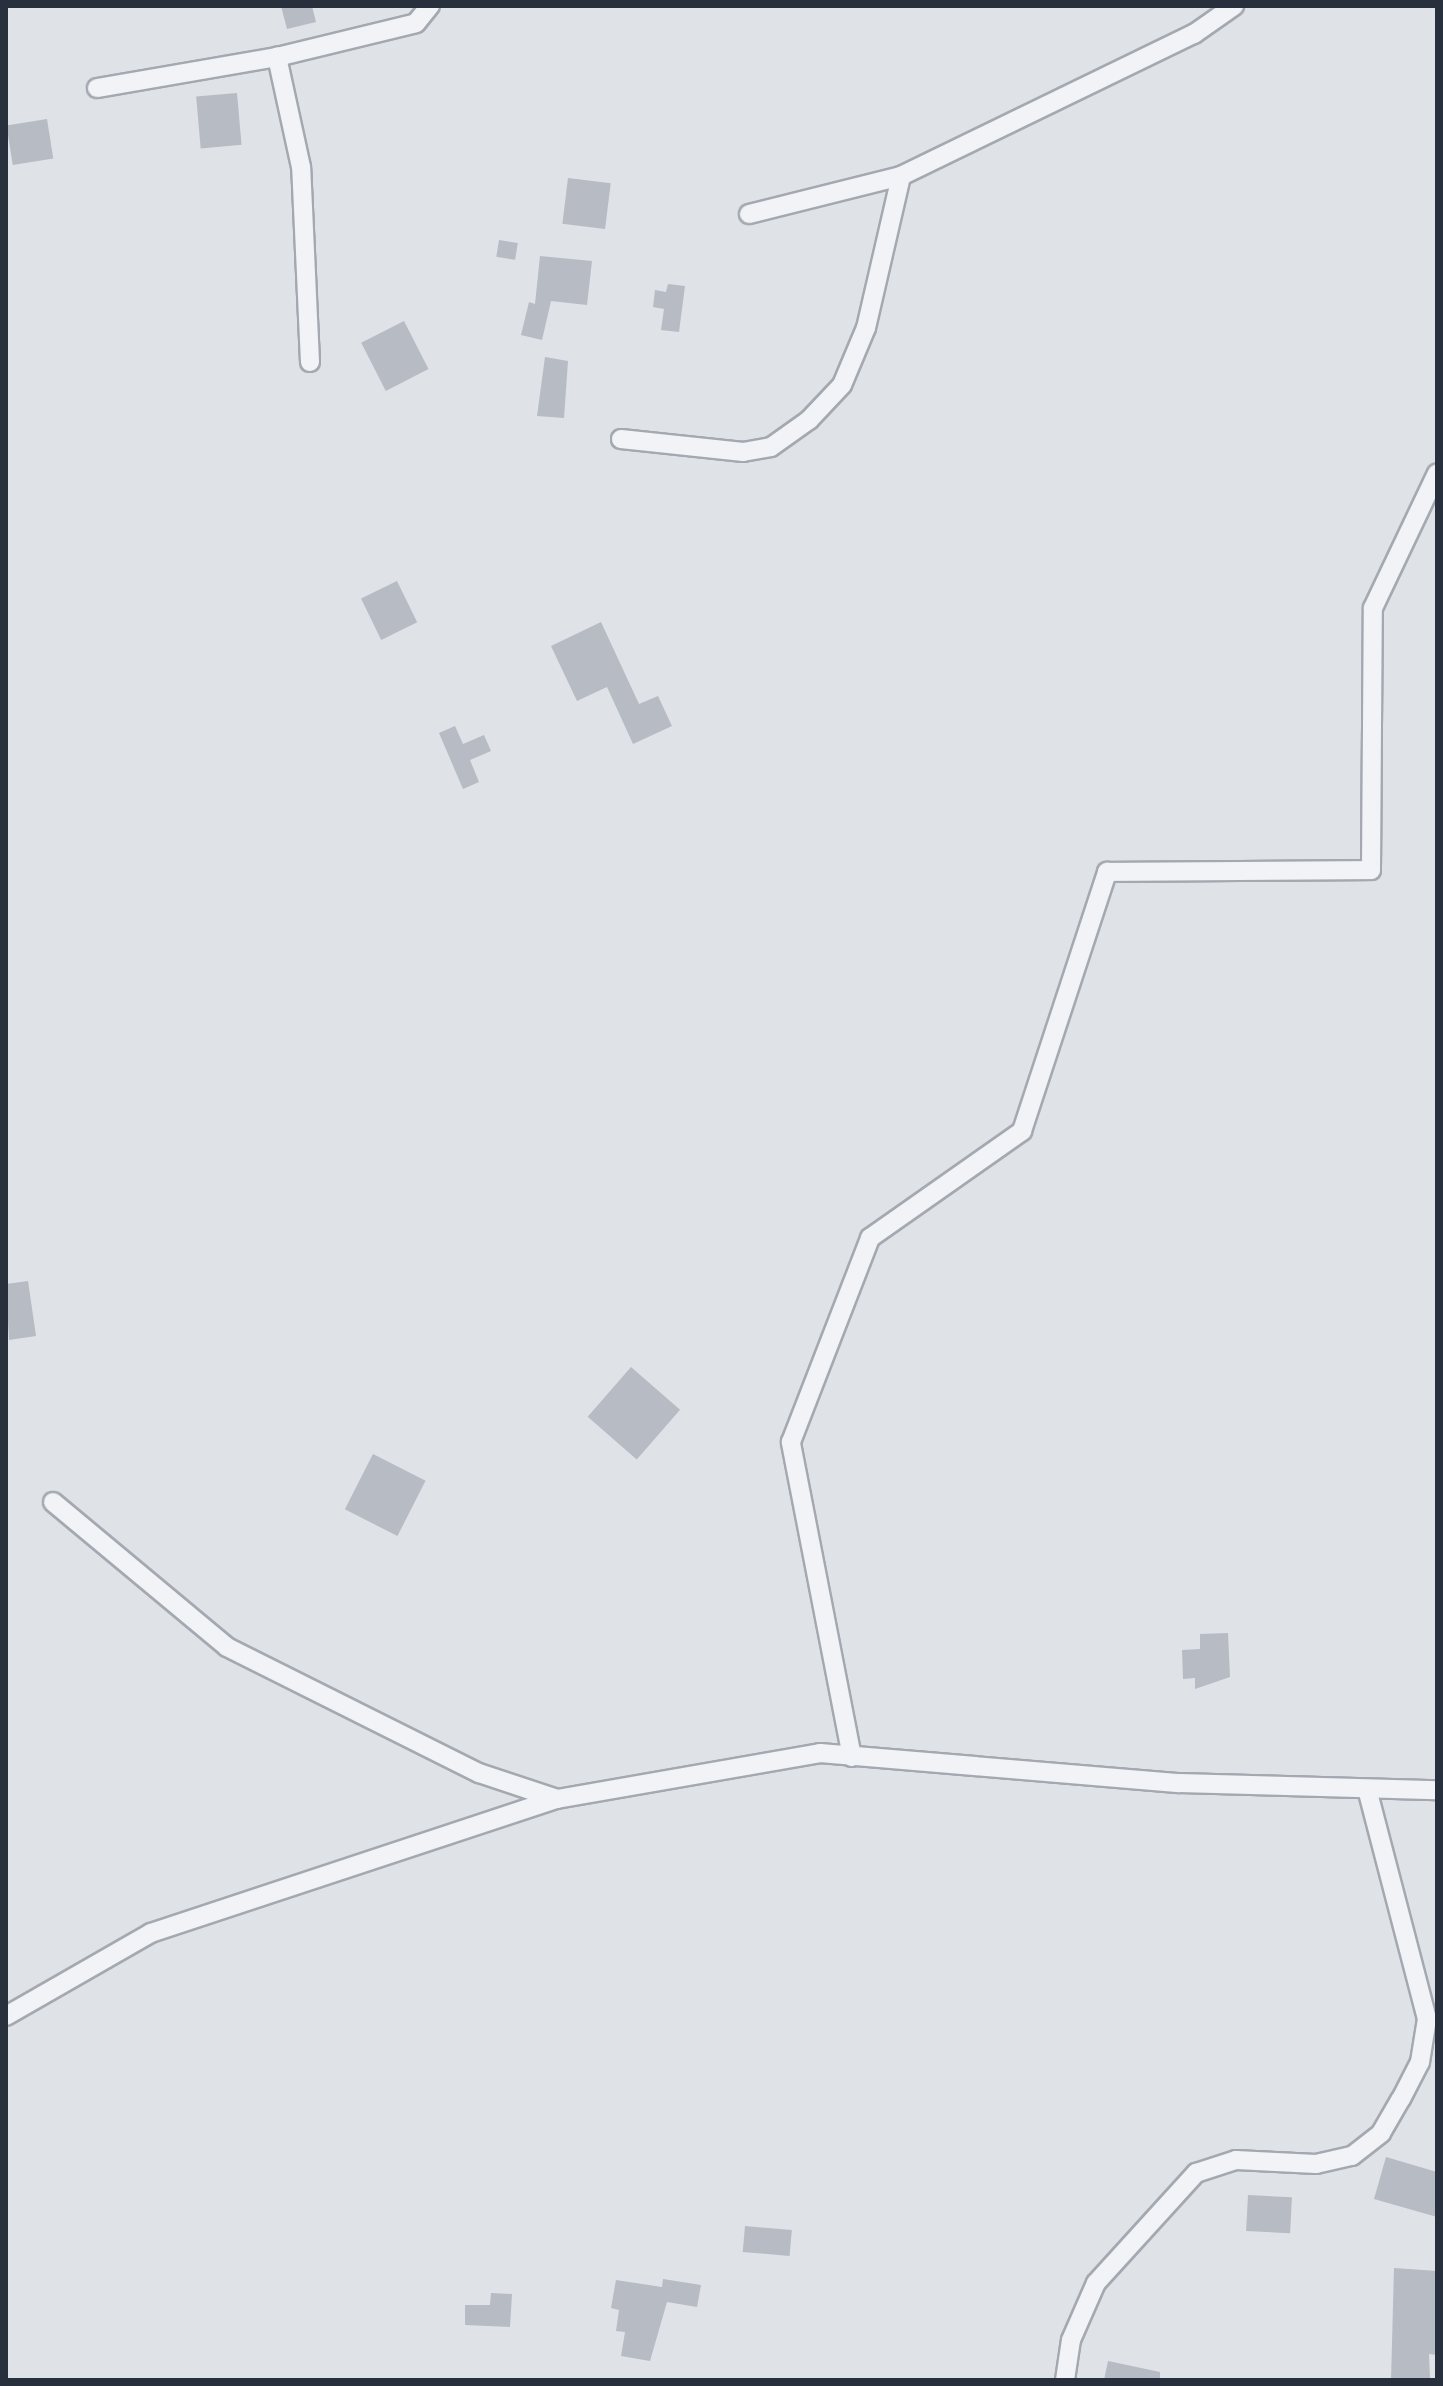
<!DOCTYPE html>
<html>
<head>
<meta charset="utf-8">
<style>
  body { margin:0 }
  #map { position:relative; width:1443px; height:2386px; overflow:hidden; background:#dfe2e7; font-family:"Nunito Sans",sans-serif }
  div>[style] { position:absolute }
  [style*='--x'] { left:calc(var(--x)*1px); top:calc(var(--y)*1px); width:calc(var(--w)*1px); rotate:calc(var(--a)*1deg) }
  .building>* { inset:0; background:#b6bbc4; transform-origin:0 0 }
  .roads { filter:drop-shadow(2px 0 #a4a9b1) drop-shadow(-2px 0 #a4a9b1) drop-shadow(0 2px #a4a9b1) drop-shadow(0 -2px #a4a9b1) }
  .street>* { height:18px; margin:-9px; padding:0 9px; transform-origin:9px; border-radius:9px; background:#f1f3f6 }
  span { translate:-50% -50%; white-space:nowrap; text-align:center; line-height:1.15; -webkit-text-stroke:6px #eef1f5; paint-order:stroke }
  .frame { position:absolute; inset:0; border:8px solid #28303d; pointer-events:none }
</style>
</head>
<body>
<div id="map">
  <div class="building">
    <div style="clip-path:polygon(281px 6px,312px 6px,316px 22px,287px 29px)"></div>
    <div style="left:237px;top:93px;width:52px;height:41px;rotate:85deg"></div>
    <div style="left:47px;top:119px;width:40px;height:41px;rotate:81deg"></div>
    <div style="left:568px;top:178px;width:43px;height:46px;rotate:7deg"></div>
    <div style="left:499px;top:240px;width:19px;height:17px;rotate:9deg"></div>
    <div style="clip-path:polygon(540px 256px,592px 261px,587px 305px,551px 301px,542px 340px,521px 335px,529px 302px,535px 304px)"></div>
    <div style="clip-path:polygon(668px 284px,685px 286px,679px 332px,661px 330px,664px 309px,653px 307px,655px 290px,666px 292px)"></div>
    <div style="left:404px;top:321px;width:54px;height:48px;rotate:63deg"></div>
    <div style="clip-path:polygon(545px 357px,568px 361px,564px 418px,537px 416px)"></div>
    <div style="left:397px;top:581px;width:46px;height:40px;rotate:64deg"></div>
    <div style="clip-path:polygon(601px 622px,639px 704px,658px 696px,672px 726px,633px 744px,607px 687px,577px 701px,551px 646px)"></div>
    <div style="clip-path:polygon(455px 726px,463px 744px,484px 735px,491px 751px,470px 760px,479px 782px,463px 789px,439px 733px)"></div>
    <div style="clip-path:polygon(28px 1281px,36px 1336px,9px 1340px,6px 1284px)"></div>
    <div style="left:631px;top:1367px;width:65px;height:66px;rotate:41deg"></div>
    <div style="left:373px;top:1454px;width:59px;height:62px;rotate:27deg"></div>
    <div style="clip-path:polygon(1228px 1633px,1230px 1677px,1195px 1689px,1195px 1678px,1183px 1679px,1182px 1650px,1200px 1649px,1200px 1634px)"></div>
    <div style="clip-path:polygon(1386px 2157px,1437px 2172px,1437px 2217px,1374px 2199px)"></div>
    <div style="left:1248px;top:2195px;width:44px;height:36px;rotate:3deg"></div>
    <div style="left:745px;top:2226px;width:47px;height:26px;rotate:5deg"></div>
    <div style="clip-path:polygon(1394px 2268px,1437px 2271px,1437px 2355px,1429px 2354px,1430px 2380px,1391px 2380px)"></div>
    <div style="clip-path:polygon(663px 2279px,701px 2285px,697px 2307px,667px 2302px,650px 2361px,621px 2356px,625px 2332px,616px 2331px,619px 2310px,611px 2308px,616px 2280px,662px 2287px)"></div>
    <div style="clip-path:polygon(491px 2293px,512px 2294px,510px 2327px,465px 2325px,465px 2305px,490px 2305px)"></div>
    <div style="clip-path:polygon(1108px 2361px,1160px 2372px,1160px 2380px,1104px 2380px)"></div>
  </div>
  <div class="roads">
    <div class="street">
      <div style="--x:97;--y:88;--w:183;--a:-9.8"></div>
      <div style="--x:749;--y:214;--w:157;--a:-14"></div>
      <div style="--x:901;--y:176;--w:326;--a:-25.9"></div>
      <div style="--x:1194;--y:34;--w:49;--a:-35"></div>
      <div style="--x:310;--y:362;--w:195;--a:-92.6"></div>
      <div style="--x:301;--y:167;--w:113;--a:-102.3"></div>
      <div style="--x:277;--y:57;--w:143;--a:-13.7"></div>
      <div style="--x:416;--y:23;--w:22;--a:-51"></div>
      <div style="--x:621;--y:439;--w:123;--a:6.1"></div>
      <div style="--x:743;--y:452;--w:28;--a:-10"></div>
      <div style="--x:771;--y:447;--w:47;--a:-35.4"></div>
      <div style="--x:809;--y:420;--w:48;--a:-46.7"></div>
      <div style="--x:842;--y:385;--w:62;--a:-67.2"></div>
      <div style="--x:866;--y:328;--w:156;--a:-77"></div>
      <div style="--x:53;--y:1502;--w:226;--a:39.8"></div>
      <div style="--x:227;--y:1647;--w:282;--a:26.6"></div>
      <div style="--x:479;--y:1773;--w:82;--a:18.4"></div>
      <div style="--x:557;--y:1799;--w:267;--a:-9.9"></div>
      <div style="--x:820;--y:1753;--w:361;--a:4.8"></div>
      <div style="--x:1180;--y:1783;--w:257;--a:1.6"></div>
      <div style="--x:852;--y:1757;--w:321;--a:-101"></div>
      <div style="--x:791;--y:1442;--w:219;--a:-68.8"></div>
      <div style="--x:870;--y:1238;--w:186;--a:-35.1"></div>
      <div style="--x:1022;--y:1131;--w:273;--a:-71.8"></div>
      <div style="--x:1107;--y:872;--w:264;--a:-0.4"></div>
      <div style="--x:1371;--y:870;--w:262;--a:-89.6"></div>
      <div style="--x:1373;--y:608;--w:149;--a:-64.6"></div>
      <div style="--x:6;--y:2016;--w:167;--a:-29.8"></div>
      <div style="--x:151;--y:1933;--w:426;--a:-18.3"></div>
      <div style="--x:1065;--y:2380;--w:40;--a:-81.5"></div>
      <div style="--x:1071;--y:2340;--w:62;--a:-66.3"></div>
      <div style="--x:1096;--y:2283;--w:149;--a:-47.7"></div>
      <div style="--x:1196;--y:2173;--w:42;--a:-18"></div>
      <div style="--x:1236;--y:2160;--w:80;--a:2.9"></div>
      <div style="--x:1316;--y:2164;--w:37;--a:-13"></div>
      <div style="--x:1352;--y:2156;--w:37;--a:-38"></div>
      <div style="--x:1381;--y:2133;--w:39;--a:-60"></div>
      <div style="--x:1401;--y:2099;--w:42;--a:-62.8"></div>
      <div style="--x:1420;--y:2062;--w:44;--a:-80.8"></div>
      <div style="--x:1427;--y:2019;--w:238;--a:-104.6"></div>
    </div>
  </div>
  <div class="frame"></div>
</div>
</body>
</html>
